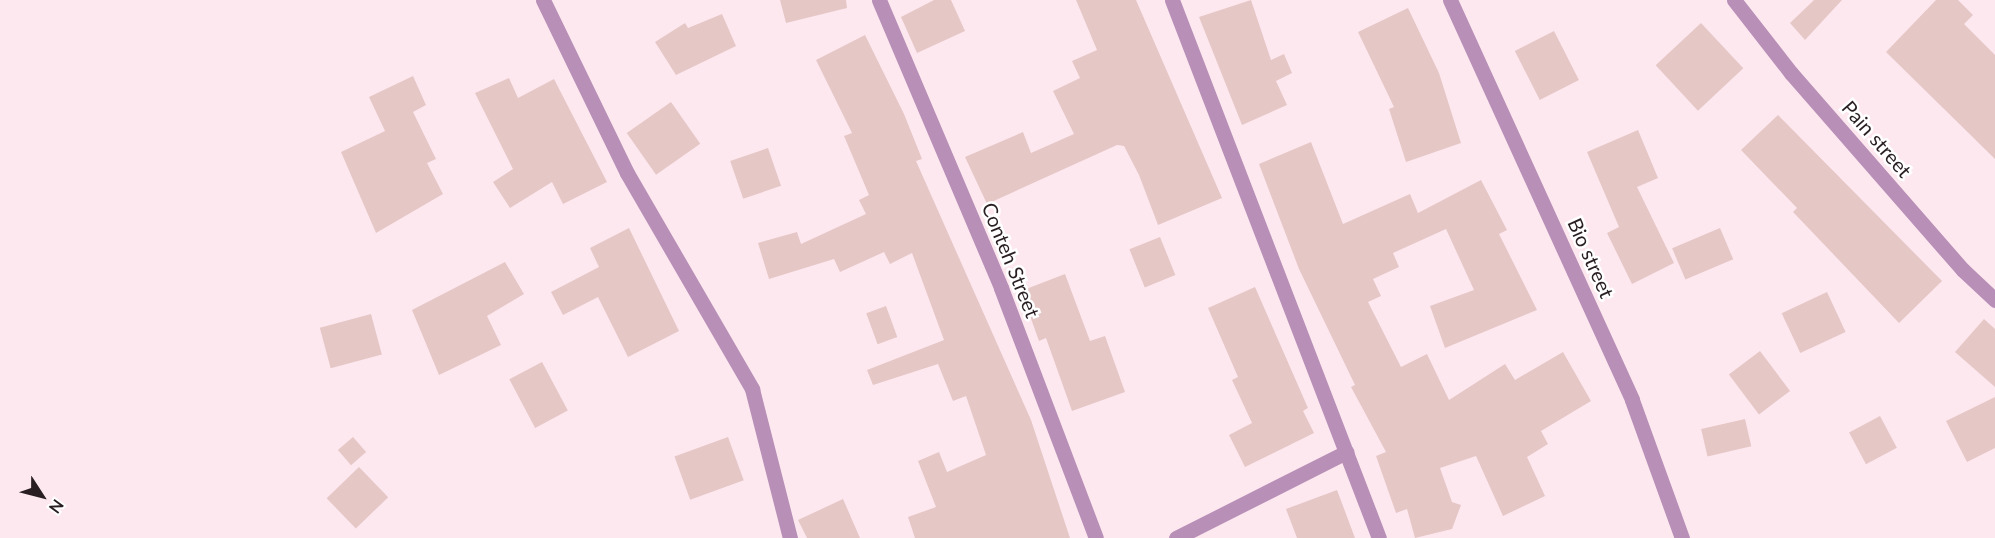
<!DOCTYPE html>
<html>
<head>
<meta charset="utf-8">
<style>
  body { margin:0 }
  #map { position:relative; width:1995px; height:538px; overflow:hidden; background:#fee8f0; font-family:Lato,sans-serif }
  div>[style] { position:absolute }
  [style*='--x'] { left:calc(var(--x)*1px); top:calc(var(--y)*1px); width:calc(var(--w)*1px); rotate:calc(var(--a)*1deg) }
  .building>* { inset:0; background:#e5c7c6; transform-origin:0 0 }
  .minor>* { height:15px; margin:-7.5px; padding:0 7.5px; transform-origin:7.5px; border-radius:7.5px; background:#b88fb7 }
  span { translate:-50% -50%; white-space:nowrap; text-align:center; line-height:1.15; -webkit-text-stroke:5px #fff; paint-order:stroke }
  .street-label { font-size:20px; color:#291f22 }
  .north { position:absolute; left:12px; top:466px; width:60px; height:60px; -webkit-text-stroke:4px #fff; paint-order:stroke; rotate:126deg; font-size:16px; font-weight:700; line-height:24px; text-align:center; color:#291f22 }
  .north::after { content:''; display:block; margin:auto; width:21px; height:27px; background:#291f22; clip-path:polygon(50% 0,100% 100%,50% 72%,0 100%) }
</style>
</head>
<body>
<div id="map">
  <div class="building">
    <div style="clip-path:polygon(780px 0,846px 0,847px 8px,786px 23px)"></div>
    <div style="clip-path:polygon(934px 0,951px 0,965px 31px,917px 53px,901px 17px)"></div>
    <div style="clip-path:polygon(1076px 0,1136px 0,1222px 198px,1158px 225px,1139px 175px,1124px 146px,1117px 145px,987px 204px,965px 157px,1023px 132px,1031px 153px,1074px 134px,1053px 91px,1080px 78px,1072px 61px,1097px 50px)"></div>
    <div style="clip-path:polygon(1251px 0,1271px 60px,1284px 54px,1292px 73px,1276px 81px,1287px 105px,1242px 125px,1199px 17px)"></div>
    <div style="clip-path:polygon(1814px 0,1842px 0,1805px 40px,1790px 23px)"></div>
    <div style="clip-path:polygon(1936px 0,1958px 0,1973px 15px,1964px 24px,1995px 55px,1995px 159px,1886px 52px)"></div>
    <div style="clip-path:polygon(1408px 8px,1439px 73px,1461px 143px,1406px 162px,1389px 109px,1394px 107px,1358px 32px)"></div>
    <div style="clip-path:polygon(722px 14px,736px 46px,676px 75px,655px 42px,685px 23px,688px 28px)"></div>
    <div style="left:1701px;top:23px;width:62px;height:62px;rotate:47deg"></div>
    <div style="left:1554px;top:31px;width:55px;height:44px;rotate:63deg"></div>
    <div style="clip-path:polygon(865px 35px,904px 114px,922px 159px,916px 161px,1031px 420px,1070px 538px,915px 538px,908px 517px,936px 507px,918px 461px,939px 452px,947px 472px,986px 455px,966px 396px,953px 401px,938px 364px,873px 385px,867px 370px,944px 340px,912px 253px,890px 264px,884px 252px,840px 272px,834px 259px,769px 279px,758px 243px,797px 232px,801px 244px,866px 214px,859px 200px,869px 195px,844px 136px,852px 133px,816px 60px)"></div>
    <div style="clip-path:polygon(413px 76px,426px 105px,413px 112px,436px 159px,427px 163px,443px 194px,376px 233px,341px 152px,385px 131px,369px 97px)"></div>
    <div style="clip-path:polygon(509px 78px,518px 98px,554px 79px,607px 182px,563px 204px,552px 182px,510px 208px,493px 182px,513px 169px,475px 93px)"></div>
    <div style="left:671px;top:102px;width:51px;height:54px;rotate:55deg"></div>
    <div style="clip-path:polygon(1778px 115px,1942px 281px,1899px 323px,1793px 212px,1797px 208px,1741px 150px)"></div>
    <div style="clip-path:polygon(1638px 130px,1658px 178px,1637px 187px,1674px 263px,1632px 284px,1607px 233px,1619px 227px,1587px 152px)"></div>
    <div style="clip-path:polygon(1311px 142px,1343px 224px,1410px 194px,1418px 213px,1481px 180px,1507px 230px,1499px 234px,1537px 310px,1445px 348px,1430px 306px,1474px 290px,1446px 229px,1393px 253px,1399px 267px,1373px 279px,1381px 296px,1368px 302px,1401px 367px,1427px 354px,1449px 400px,1505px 364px,1515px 380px,1563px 352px,1591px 401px,1541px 431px,1548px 444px,1527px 457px,1545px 496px,1503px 516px,1476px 456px,1440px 468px,1452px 502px,1461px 505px,1452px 529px,1415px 538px,1407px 509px,1396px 513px,1376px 456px,1386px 452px,1351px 387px,1355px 385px,1299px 269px,1259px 164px)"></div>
    <div style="left:768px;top:148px;width:40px;height:40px;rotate:71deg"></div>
    <div style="clip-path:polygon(629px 228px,679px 331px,628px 357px,598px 297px,563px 315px,551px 292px,599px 267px,590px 248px)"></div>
    <div style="left:1720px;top:228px;width:34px;height:52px;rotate:67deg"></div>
    <div style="left:1160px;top:237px;width:41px;height:33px;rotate:68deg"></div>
    <div style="clip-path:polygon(505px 262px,524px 294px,487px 316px,501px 345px,439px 375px,412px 310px)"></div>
    <div style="clip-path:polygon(1065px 274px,1090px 341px,1105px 336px,1125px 392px,1072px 411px,1046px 338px,1039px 341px,1021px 291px)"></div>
    <div style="clip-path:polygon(1255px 287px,1308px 408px,1303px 411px,1314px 433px,1245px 467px,1229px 435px,1252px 423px,1232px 380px,1238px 377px,1208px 308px)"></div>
    <div style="left:1827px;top:292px;width:44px;height:50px;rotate:65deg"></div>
    <div style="left:886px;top:306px;width:33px;height:21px;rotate:70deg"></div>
    <div style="left:371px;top:314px;width:42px;height:53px;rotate:75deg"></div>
    <div style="clip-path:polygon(1984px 319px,1995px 329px,1995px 387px,1955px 352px)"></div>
    <div style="left:1760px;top:351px;width:50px;height:39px;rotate:53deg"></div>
    <div style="left:542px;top:362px;width:55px;height:37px;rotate:62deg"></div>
    <div style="clip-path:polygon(1995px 397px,1995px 448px,1967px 462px,1946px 421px)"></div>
    <div style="left:1880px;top:416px;width:36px;height:35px;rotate:62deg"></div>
    <div style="left:1745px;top:419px;width:28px;height:45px;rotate:77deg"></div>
    <div style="left:353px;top:437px;width:20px;height:20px;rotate:49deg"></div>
    <div style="left:728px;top:437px;width:46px;height:57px;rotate:70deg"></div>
    <div style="left:359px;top:467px;width:42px;height:45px;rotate:46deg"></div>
    <div style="clip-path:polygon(1337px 490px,1355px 538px,1297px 538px,1286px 509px)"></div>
    <div style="clip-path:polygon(843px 499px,860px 538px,807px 538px,798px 520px)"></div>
  </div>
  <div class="minor">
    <div style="--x:543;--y:0;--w:192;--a:64.1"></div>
    <div style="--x:627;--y:173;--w:250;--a:59.9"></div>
    <div style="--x:752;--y:389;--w:154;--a:75.7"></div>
    <div style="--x:879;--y:0;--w:313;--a:67"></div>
    <div style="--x:1001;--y:288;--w:267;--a:69.2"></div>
    <div style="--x:1172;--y:0;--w:576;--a:68.96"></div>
    <div style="--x:1450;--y:0;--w:439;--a:65.5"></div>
    <div style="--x:1632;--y:400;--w:147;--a:70.1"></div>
    <div style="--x:1734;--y:0;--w:93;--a:52"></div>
    <div style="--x:1791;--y:73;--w:262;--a:48.9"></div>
    <div style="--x:1963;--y:270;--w:44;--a:43.2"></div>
    <div style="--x:1176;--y:538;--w:191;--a:-26.8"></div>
  </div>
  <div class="street-label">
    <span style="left:1877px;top:139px;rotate:49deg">Pain street</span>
    <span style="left:1591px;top:258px;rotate:66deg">Bio street</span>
    <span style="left:1011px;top:260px;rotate:68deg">Conteh Street</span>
  </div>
  <div class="north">N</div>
</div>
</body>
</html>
